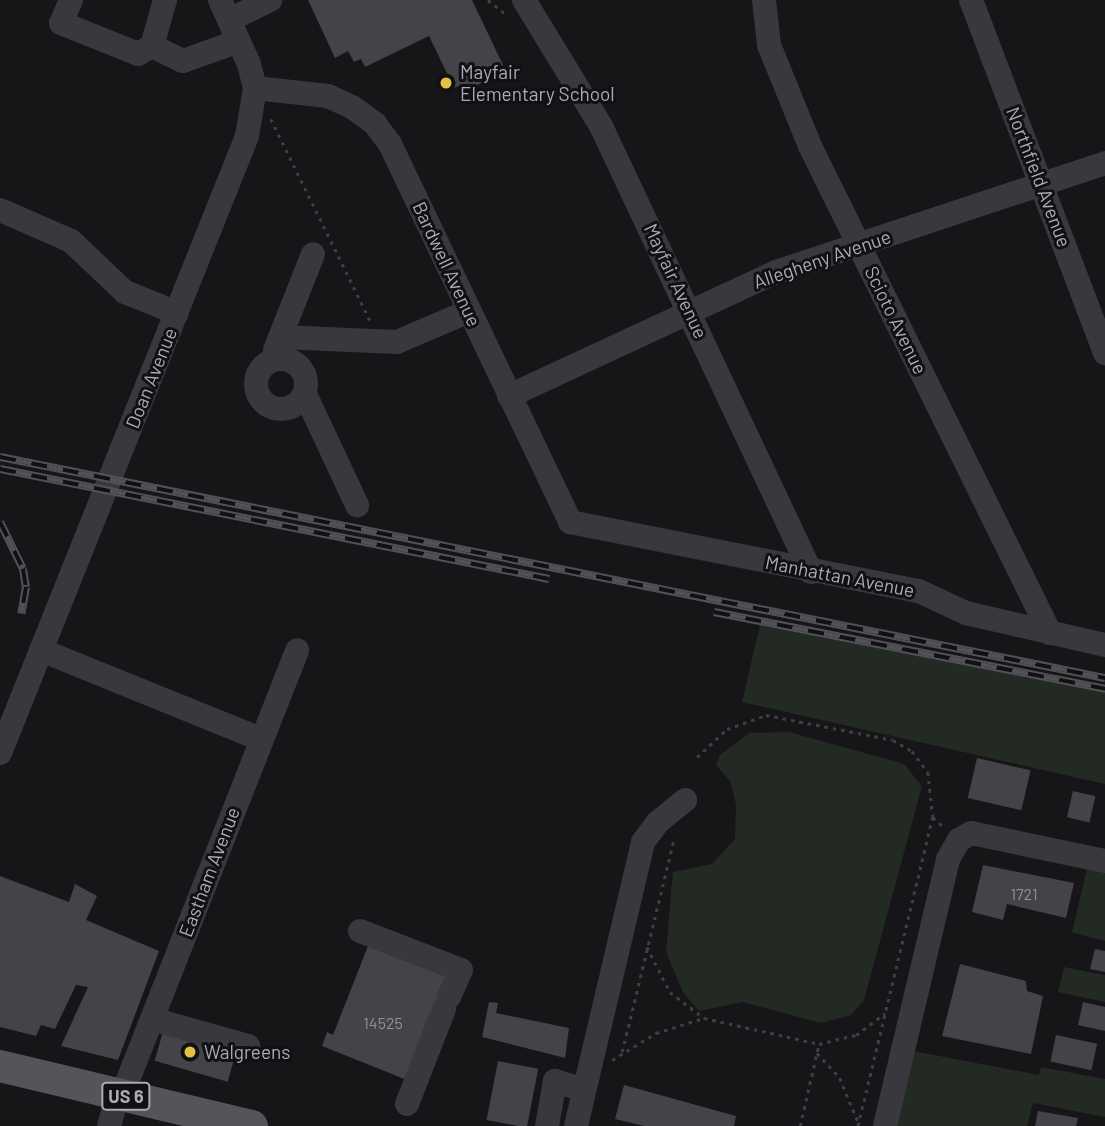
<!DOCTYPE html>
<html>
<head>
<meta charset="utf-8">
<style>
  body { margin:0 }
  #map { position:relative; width:1105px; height:1126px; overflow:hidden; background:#161618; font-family:Barlow,sans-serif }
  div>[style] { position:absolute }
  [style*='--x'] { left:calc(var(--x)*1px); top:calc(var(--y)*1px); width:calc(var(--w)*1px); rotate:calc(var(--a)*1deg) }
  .green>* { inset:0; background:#232a24 }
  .building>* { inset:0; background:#434348; transform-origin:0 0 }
  .path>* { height:2.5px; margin-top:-1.25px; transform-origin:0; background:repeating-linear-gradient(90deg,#3e3e43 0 3.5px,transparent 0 8.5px) }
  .minor>* { height:24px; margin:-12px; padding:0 12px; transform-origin:12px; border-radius:12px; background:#38383d }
  .minor>.ring { margin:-12px; padding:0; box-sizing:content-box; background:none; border:24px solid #38383d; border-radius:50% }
  .major>* { height:32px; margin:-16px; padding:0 16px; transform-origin:16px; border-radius:16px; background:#54545b }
  .rail>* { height:8px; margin-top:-4px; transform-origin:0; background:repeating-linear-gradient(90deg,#111113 0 16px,#515157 0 32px); box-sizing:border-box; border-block:2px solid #515157 }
  .dots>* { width:19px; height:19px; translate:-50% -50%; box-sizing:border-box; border:4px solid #111113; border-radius:50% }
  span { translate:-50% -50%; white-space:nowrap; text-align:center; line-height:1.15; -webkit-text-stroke:6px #111113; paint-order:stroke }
  .number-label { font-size:16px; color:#90929b }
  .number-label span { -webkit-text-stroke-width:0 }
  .shield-label span { padding:2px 5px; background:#111113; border:2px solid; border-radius:5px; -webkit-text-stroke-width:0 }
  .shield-label { font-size:18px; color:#a9acb7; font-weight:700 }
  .poi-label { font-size:19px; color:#a9acb7 }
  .left { translate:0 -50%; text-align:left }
  .street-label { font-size:19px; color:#a9acb7 }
</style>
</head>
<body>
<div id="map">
  <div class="green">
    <div style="clip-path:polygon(761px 621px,1105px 689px,1105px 784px,742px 702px)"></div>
    <div style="clip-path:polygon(789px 732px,904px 764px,922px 786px,864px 1000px,851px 1015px,821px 1023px,743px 1002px,699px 1011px,683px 992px,666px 952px,673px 872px,712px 864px,735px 839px,736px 804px,730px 781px,716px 765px,720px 755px,749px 733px)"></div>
    <div style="clip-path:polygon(1088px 865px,1105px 869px,1105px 941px,1072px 932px)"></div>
    <div style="clip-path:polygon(1064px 967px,1105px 975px,1105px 1002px,1058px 992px)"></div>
    <div style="clip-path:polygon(913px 1051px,1039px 1075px,1041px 1067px,1105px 1079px,1105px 1117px,1033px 1103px,1027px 1126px,896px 1126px)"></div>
  </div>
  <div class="building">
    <div style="clip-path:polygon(308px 0,472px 0,503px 65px,482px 74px,486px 81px,464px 91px,461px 85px,454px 88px,429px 36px,365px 67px,361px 59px,354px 62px,348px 51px,335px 58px)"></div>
    <div style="left:977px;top:758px;width:55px;height:41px;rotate:13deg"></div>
    <div style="left:1073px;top:791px;width:23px;height:27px;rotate:13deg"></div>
    <div style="clip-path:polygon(983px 865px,1074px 883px,1066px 918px,1007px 904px,1003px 920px,972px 912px)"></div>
    <div style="clip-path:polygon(0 876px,69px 902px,75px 884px,97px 896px,86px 920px,159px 951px,118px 1060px,61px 1046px,88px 987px,76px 985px,55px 1029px,41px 1025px,36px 1036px,0 1027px)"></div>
    <div style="clip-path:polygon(368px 946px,446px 976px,457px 1000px,407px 1080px,322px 1046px,327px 1032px,333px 1035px)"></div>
    <div style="clip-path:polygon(1095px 949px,1105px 951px,1105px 972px,1090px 969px)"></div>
    <div style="clip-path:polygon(960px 964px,1026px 981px,1027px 991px,1043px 996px,1031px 1054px,942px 1036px)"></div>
    <div style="clip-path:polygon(489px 1002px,498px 1003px,496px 1013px,569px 1028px,565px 1058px,482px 1037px)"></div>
    <div style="clip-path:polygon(1083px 1002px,1105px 1007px,1105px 1031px,1078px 1025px)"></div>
    <div style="left:164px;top:1028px;width:76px;height:34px;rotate:16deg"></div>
    <div style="left:1056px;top:1035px;width:42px;height:27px;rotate:12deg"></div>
    <div style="left:498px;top:1061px;width:41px;height:60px;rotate:11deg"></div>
    <div style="clip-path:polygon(624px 1085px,736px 1116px,734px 1126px,644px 1126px,615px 1119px)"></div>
    <div style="clip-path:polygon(1038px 1111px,1078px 1118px,1076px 1126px,1035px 1126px)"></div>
  </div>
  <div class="path">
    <div style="--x:488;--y:0;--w:24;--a:38"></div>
    <div style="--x:271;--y:119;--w:224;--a:63.8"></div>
    <div style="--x:697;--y:757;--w:41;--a:-43"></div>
    <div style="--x:727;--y:729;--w:41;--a:-19.7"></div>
    <div style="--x:766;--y:715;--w:129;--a:11.1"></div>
    <div style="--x:893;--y:740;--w:22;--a:30"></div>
    <div style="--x:912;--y:751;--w:26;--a:53"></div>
    <div style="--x:928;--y:772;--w:45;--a:83.7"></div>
    <div style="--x:933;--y:817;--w:318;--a:103.6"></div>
    <div style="--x:933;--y:817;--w:16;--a:43"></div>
    <div style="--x:647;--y:947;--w:51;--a:62.9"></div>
    <div style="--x:670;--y:992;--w:43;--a:37.4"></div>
    <div style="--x:704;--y:1018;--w:118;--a:12.7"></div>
    <div style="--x:819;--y:1044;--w:38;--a:-14"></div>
    <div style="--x:856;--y:1035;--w:36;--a:-37"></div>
    <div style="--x:622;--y:1052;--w:220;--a:-76.3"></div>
    <div style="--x:817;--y:1053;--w:34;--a:47"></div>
    <div style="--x:840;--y:1078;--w:50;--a:67.6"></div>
    <div style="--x:612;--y:1060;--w:52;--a:-31.5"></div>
    <div style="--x:656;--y:1033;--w:50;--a:-17.4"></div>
    <div style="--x:800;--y:1126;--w:84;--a:-77"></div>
  </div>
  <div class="minor">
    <div style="--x:71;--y:0;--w:25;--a:113"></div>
    <div style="--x:61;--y:23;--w:83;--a:21.9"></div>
    <div style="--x:138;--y:54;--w:16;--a:-30"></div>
    <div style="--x:152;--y:46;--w:48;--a:-74.2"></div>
    <div style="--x:524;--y:0;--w:148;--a:58.6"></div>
    <div style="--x:601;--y:126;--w:493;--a:64.8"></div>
    <div style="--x:764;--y:0;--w:45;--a:83.7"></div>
    <div style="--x:769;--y:45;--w:109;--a:67.9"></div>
    <div style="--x:810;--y:146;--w:543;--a:63.77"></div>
    <div style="--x:971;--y:0;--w:378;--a:69.2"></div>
    <div style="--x:229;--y:20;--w:46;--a:-26"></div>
    <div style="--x:152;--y:46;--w:34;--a:26"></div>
    <div style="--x:183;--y:61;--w:59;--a:-19.7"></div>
    <div style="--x:255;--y:88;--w:73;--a:6.3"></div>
    <div style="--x:328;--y:96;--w:26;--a:25"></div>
    <div style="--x:352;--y:107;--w:29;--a:36"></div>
    <div style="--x:375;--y:124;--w:25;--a:53"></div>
    <div style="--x:390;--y:144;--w:419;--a:64.5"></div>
    <div style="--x:570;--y:522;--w:356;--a:11.2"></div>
    <div style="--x:919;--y:591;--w:52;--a:25.1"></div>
    <div style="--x:966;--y:613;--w:143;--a:13"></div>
    <div style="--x:0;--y:210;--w:77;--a:23.6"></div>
    <div style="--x:71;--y:241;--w:74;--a:43.4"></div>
    <div style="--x:125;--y:292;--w:56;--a:22"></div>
    <div style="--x:280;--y:337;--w:117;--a:2.4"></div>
    <div style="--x:397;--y:342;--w:78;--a:-23.3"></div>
    <div style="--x:275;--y:350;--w:103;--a:-68.4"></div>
    <div class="ring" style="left:256px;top:359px;width:26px;height:26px"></div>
    <div style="--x:305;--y:394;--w:123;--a:64.9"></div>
    <div style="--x:509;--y:396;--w:294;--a:-24.9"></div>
    <div style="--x:776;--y:272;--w:347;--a:-18.3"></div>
    <div style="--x:41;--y:650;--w:236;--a:22.1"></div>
    <div style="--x:0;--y:753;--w:665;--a:-68.18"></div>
    <div style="--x:247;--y:136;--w:49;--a:-80.5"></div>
    <div style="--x:255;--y:88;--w:25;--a:-104"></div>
    <div style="--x:249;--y:64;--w:70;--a:-114.4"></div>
    <div style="--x:360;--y:931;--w:108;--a:21.1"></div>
    <div style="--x:461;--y:970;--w:30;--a:114"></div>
    <div style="--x:152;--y:1019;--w:100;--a:15.7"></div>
    <div style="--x:122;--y:1095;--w:478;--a:-68.5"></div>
    <div style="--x:407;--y:1104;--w:102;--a:-68.7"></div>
    <div style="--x:109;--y:1126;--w:33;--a:-74"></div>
    <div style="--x:547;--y:1126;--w:46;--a:-79.9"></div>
    <div style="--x:555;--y:1081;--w:30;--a:17"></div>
    <div style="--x:576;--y:1126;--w:292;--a:-76.7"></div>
    <div style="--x:643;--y:842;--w:25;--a:-53"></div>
    <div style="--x:658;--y:822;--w:35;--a:-39"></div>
    <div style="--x:885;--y:1126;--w:274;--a:-76.7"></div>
    <div style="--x:948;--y:859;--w:22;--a:-60"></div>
    <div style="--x:959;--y:840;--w:14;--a:-30"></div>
    <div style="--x:971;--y:833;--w:137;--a:11.8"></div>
  </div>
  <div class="major">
    <div style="--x:0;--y:1066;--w:259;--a:13.4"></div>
  </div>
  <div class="rail">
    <div style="--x:0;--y:457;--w:1127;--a:11.31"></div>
    <div style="--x:0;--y:469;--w:560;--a:11.33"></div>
    <div style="--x:0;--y:522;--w:52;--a:63.9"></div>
    <div style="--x:23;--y:569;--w:18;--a:81"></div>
    <div style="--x:26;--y:587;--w:27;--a:100"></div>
    <div style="--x:714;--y:612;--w:399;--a:11.1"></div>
  </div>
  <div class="dots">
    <div style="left:446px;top:83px;background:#e3c143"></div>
    <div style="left:190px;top:1052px;background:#e3c143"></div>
  </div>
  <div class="number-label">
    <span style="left:1024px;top:894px">1721</span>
    <span style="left:383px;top:1023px">14525</span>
  </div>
  <div class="shield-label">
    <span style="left:126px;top:1096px">US 6</span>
  </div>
  <div class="poi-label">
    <span class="left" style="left:460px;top:83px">Mayfair<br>Elementary School</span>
    <span class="left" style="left:204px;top:1052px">Walgreens</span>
  </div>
  <div class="street-label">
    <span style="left:1039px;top:177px;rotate:69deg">Northfield Avenue</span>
    <span style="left:822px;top:259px;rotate:-19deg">Allegheny Avenue</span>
    <span style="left:447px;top:264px;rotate:65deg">Bardwell Avenue</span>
    <span style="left:676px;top:281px;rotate:65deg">Mayfair Avenue</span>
    <span style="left:896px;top:320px;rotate:64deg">Scioto Avenue</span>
    <span style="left:151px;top:378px;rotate:-68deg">Doan Avenue</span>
    <span style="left:840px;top:576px;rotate:11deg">Manhattan Avenue</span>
    <span style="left:209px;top:872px;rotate:-69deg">Eastham Avenue</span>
  </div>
</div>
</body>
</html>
